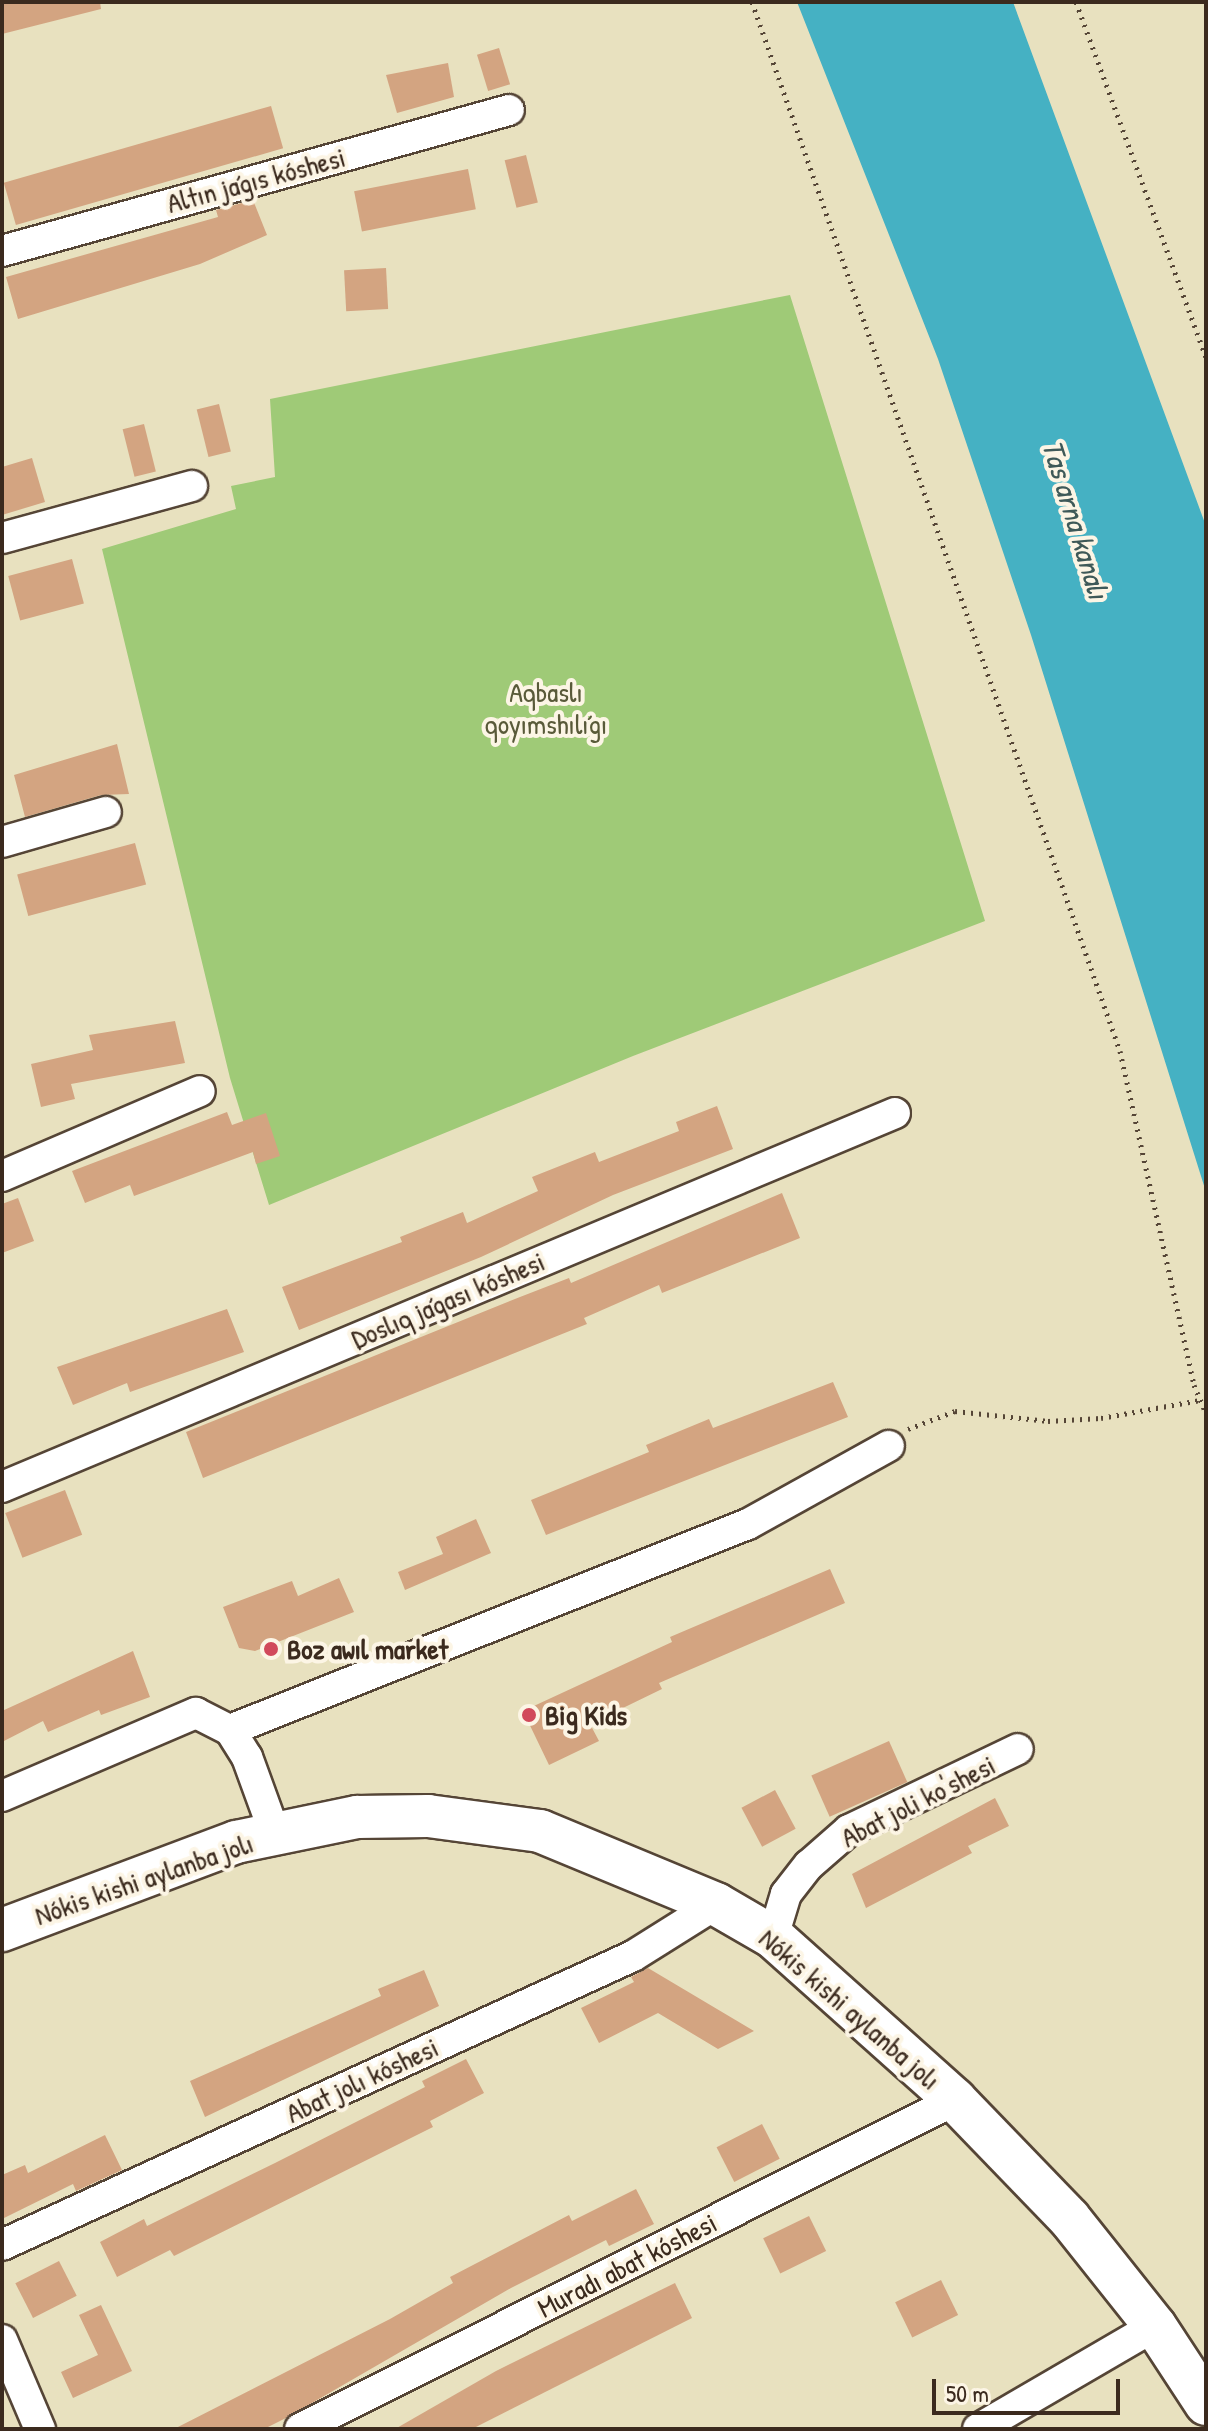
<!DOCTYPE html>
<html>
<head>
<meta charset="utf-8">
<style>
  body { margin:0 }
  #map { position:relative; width:1208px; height:2431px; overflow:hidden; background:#e8e1bf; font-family:"Patrick Hand",sans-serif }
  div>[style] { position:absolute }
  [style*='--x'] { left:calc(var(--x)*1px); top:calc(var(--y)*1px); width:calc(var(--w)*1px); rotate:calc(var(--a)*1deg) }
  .green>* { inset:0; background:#9fca77 }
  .water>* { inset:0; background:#45b1c3 }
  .building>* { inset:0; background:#d3a481; transform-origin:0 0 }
  .path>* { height:5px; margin-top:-2.5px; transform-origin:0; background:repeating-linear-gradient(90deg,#554536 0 2px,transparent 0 8px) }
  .roads { filter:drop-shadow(2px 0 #554536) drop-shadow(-2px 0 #554536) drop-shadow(0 2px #554536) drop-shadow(0 -2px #554536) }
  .minor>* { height:30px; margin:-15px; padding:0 15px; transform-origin:15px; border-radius:15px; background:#fff }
  .secondary>* { height:42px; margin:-21px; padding:0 21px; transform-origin:21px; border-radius:21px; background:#fff }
  .dots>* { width:22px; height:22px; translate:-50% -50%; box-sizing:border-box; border:4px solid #fcf5e5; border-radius:50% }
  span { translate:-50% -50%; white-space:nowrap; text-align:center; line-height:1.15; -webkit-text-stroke:8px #fcf5e5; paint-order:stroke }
  .street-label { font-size:28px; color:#3b2a1e }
  .park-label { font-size:28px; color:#595a39 }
  .poi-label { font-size:28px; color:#3b2a1e; font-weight:700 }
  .left { translate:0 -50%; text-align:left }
  .water-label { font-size:30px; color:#3e5958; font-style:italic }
  .frame { position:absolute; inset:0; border:4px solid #3b2a1e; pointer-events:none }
  .scale { position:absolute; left:932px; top:2379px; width:188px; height:36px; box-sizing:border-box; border:4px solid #3b2a1e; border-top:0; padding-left:10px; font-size:24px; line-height:28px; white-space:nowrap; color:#3b2a1e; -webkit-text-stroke:6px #fcf5e5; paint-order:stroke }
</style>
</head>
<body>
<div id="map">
  <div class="green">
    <div style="clip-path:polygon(790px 295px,985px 921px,633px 1056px,269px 1205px,230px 1078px,102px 549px,236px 509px,231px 486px,275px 477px,270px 399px)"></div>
  </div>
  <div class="water">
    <div style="clip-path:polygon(797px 2px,1013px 2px,1206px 526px,1206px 1192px,1031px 635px,938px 359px)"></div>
  </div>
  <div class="building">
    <div style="clip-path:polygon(2px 2px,100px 2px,101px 9px,2px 34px)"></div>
    <div style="left:499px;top:48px;width:38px;height:23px;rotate:73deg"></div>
    <div style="clip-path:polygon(448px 63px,454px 97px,397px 113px,386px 75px)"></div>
    <div style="left:271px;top:106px;width:44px;height:278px;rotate:74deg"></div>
    <div style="left:526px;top:155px;width:49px;height:22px;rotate:76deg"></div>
    <div style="left:468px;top:169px;width:41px;height:116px;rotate:79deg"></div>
    <div style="clip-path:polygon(253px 200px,267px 235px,200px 264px,18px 319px,6px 277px,218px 217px,216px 210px)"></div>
    <div style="left:386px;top:268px;width:41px;height:42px;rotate:87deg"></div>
    <div style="left:219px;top:404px;width:49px;height:23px;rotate:76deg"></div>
    <div style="left:144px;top:424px;width:49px;height:22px;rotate:76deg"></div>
    <div style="clip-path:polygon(32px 458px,45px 502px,2px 515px,2px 467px)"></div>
    <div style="left:72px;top:559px;width:46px;height:66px;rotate:75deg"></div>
    <div style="clip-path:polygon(117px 744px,129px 794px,101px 795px,25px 817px,14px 775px)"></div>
    <div style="left:135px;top:843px;width:43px;height:122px;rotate:75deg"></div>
    <div style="clip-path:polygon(175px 1021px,185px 1063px,71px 1084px,75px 1099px,41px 1107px,31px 1064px,93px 1050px,89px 1035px)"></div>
    <div style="clip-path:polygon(717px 1106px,733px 1149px,613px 1195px,481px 1257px,299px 1330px,282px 1287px,402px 1242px,400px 1237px,463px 1212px,467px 1223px,538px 1191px,532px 1177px,595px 1152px,599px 1162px,679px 1131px,676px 1122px)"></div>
    <div style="clip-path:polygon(227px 1112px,232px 1125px,266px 1113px,280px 1156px,256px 1164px,253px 1152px,134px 1196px,130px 1185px,85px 1203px,72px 1171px)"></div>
    <div style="clip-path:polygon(782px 1193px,800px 1238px,662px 1293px,659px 1285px,584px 1318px,587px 1324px,203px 1478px,186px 1432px,520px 1297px,569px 1278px,571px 1283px)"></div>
    <div style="clip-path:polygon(18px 1198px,34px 1241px,2px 1253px,2px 1204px)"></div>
    <div style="clip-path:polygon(227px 1309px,244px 1352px,130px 1392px,127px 1383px,73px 1405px,57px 1367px)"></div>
    <div style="clip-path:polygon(833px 1382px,848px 1417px,546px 1535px,531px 1500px,649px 1452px,646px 1445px,709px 1419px,713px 1428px)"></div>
    <div style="left:65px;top:1490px;width:48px;height:64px;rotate:69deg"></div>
    <div style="clip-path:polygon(476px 1519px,491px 1553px,405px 1590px,398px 1572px,443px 1554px,436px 1537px)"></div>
    <div style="clip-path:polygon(830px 1569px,845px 1603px,659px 1683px,662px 1689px,590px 1724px,599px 1741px,549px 1765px,523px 1711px,672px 1642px,670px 1637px)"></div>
    <div style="clip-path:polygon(339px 1578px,354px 1612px,255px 1651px,239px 1648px,223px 1607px,292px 1581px,298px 1596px)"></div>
    <div style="clip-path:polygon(133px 1651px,150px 1697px,101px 1715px,99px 1710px,48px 1732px,43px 1721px,2px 1742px,2px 1711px)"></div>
    <div style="left:889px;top:1741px;width:45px;height:85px;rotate:66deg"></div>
    <div style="left:775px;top:1790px;width:44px;height:38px;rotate:62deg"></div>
    <div style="clip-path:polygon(995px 1798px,1009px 1826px,968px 1846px,972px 1853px,866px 1908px,852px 1874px)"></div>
    <div style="clip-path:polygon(648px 1968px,754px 2031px,718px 2049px,658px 2013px,599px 2043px,581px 2008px,634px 1982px,631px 1977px)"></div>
    <div style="clip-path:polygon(424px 1970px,439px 2006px,205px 2117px,190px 2081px,381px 1996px,378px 1989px)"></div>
    <div style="clip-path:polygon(466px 2059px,484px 2093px,430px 2121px,433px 2127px,174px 2256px,170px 2250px,117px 2277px,100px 2242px,144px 2219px,147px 2226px,275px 2163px,425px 2087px,422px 2081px)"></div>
    <div style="left:762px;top:2124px;width:39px;height:51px;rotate:63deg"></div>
    <div style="clip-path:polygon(105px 2135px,122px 2170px,76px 2191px,73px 2184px,2px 2219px,2px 2175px,25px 2165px,28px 2173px)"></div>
    <div style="clip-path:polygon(636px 2189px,654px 2224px,609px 2246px,606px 2240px,511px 2288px,286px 2418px,264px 2429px,174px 2429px,390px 2319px,453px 2283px,450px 2277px,569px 2215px,572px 2221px)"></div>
    <div style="left:809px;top:2216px;width:39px;height:51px;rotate:64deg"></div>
    <div style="left:59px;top:2261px;width:39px;height:49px;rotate:63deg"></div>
    <div style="left:941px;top:2280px;width:39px;height:51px;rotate:64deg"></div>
    <div style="clip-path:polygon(675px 2283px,692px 2318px,472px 2429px,395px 2429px,496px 2371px)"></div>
    <div style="clip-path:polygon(101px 2305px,132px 2371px,73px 2398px,61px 2372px,98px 2355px,79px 2315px)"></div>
  </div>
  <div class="path">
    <div style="--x:752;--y:2;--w:1112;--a:70.67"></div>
    <div style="--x:1120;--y:1051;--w:342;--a:77.5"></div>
    <div style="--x:1194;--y:1385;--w:30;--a:67"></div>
    <div style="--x:1076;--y:2;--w:379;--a:69.9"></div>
    <div style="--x:908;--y:1429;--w:50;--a:-21"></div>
    <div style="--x:955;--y:1411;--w:94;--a:6.1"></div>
    <div style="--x:1048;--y:1421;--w:53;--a:-3.2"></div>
    <div style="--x:1101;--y:1418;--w:101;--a:-10.3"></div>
  </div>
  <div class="roads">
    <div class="minor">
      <div style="--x:2;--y:251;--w:526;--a:-15.54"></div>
      <div style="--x:2;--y:538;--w:197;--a:-15.3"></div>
      <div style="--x:2;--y:842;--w:108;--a:-16.1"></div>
      <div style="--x:2;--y:1176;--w:215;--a:-23.2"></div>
      <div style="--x:2;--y:1487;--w:968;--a:-22.72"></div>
      <div style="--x:230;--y:1730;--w:557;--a:-21.69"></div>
      <div style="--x:748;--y:1524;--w:161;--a:-29"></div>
      <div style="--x:2;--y:1796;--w:211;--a:-23.2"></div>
      <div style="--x:196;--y:1713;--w:38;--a:27"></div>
      <div style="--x:230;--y:1730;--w:32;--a:58"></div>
      <div style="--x:247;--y:1757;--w:82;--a:70"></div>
      <div style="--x:773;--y:1937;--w:45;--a:-73.2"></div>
      <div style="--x:786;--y:1894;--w:37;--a:-52"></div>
      <div style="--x:809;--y:1865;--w:53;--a:-41.2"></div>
      <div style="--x:849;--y:1830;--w:187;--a:-25.6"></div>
      <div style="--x:2;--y:2245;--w:694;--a:-24.61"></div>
      <div style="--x:633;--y:1956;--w:98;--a:-32.1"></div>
      <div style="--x:2;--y:2340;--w:97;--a:66.9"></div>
      <div style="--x:300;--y:2429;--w:733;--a:-26.67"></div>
      <div style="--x:978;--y:2429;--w:205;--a:-30.2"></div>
    </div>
    <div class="secondary">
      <div style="--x:2;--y:1930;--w:250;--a:-20.6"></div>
      <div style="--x:236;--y:1842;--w:124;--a:-11.7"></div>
      <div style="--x:357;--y:1817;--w:71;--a:-0.8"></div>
      <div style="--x:428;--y:1816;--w:113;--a:7.6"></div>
      <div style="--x:540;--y:1831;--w:191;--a:22.5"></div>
      <div style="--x:716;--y:1904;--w:66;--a:30.1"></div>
      <div style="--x:773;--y:1937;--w:244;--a:41.8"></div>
      <div style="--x:955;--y:2100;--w:164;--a:46"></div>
      <div style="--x:1069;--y:2218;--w:138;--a:51.5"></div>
      <div style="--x:1155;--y:2326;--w:93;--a:56.8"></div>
    </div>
  </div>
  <div class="dots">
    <div style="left:271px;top:1649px;background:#d1495b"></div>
    <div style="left:529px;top:1715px;background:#d1495b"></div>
  </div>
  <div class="street-label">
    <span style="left:256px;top:180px;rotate:-15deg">Altın jaǵıs kóshesi</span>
    <span style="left:448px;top:1300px;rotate:-23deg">Doslıq jaǵası kóshesi</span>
    <span style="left:918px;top:1801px;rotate:-27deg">Abat joli ko'shesi</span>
    <span style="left:144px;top:1879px;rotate:-19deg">Nókis kishi aylanba jolı</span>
    <span style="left:850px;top:2009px;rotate:41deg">Nókis kishi aylanba jolı</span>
    <span style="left:362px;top:2080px;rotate:-25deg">Abat jolı kóshesi</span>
    <span style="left:627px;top:2265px;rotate:-27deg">Muradı abat kóshesi</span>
  </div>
  <div class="park-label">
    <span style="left:546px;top:708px">Aqbaslı<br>qoyımshılıǵı</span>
  </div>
  <div class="poi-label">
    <span class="left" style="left:287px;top:1649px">Boz awıl market</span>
    <span class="left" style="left:545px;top:1715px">Big Kids</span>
  </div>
  <div class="water-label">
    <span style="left:1076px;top:519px;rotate:73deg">Tas arna kanalı</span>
  </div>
  <div class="frame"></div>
  <div class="scale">50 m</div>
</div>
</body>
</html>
